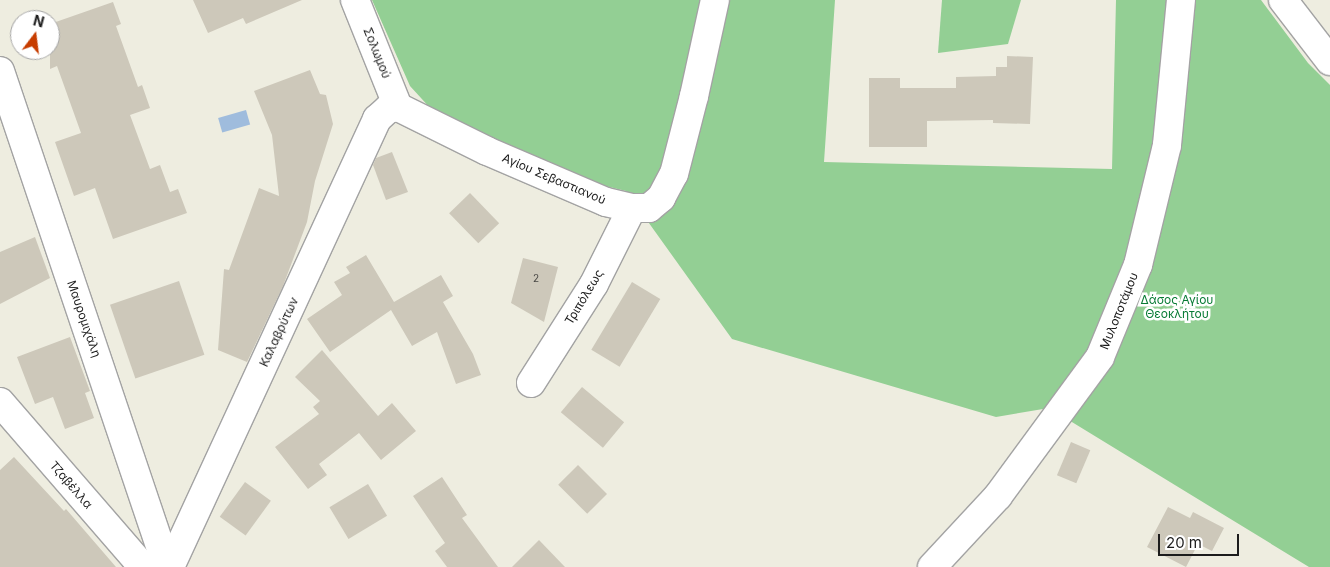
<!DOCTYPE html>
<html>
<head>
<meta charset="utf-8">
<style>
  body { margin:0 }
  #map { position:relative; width:1330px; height:567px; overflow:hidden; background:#eeede0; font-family:Inter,sans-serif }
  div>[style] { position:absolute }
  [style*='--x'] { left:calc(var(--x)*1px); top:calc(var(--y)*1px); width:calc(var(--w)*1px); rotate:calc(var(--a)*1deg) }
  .forest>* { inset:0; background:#93cf94 }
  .water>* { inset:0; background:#9fbcdd; transform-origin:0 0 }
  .building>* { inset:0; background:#cdc8ba; transform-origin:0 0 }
  .roads { filter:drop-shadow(1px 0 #a3a3a3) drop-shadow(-1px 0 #a3a3a3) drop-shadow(0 1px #a3a3a3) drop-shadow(0 -1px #a3a3a3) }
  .minor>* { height:28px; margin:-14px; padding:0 14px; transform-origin:14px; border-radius:14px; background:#fff }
  .tertiary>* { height:28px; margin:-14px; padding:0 14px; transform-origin:14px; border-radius:14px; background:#fff }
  span { translate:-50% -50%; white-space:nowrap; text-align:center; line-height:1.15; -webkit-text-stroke:5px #fff; paint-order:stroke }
  .number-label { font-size:10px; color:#484744 }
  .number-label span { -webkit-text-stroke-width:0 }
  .street-label { font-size:12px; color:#1c1c1c }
  .park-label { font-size:12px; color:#087b35 }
  .north { position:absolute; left:10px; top:10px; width:50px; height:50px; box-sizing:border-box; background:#fff; border:1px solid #a4a4a4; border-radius:50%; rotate:15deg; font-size:14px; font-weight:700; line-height:20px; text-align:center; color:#1c1c1c }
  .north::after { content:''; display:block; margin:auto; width:18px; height:22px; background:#c73d00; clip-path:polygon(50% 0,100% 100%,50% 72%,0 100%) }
  .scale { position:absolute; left:1158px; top:534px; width:81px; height:22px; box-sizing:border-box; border:2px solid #1c1c1c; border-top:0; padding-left:6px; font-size:15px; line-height:18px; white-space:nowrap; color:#1c1c1c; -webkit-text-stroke:4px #fff; paint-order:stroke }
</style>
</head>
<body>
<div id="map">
  <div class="forest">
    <div style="clip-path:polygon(372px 0,835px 0,824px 162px,1112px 169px,1116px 0,1261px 0,1308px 63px,1330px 85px,1330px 567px,1309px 567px,1049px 408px,996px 417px,732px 339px,626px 191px,597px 184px,454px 123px,432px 110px,410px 86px)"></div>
    <div style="clip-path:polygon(942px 0,1021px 0,1008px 44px,938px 53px)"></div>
  </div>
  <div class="water">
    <div style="left:246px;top:110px;width:15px;height:29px;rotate:74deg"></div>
  </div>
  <div class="building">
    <div style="clip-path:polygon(193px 0,302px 0,246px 24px,243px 18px,208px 33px)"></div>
    <div style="clip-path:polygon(113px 2px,121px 24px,116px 26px,138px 87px,142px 85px,150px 108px,130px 115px,150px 169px,160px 165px,170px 192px,178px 189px,187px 213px,113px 239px,95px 188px,74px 196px,55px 142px,81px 133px,57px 66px,50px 69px,50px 24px)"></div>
    <div style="clip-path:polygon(1007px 56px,1033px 57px,1030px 124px,993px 123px,993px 120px,927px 121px,927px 147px,869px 147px,869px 78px,900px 78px,900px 88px,956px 88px,956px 77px,996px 76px,996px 67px,1007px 67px)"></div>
    <div style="clip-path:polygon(310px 70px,320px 94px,326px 95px,333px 124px,315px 181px,307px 222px,283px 286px,247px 362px,218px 350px,224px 269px,229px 270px,259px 188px,279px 196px,272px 135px,254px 91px)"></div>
    <div style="clip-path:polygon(392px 152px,408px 192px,386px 200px,373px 165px,376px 158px)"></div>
    <div style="left:470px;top:193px;width:42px;height:29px;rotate:46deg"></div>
    <div style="clip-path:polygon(35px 237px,50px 278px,0 304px,0 252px)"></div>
    <div style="clip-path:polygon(366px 255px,394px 302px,441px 275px,453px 296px,443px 302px,473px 354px,481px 375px,456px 384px,437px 332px,412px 346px,391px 310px,330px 352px,307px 319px,342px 295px,334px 282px,350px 273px,346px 267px)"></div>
    <div style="clip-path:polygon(523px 258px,558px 267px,544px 322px,511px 303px)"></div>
    <div style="left:179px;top:281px;width:78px;height:73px;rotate:71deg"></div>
    <div style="left:632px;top:282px;width:33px;height:79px;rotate:31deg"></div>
    <div style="clip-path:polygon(70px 337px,90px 391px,85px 393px,94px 418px,65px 429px,53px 397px,35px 404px,17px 357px)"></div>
    <div style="clip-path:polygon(322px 350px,378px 416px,392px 403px,416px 431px,381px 460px,359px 433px,319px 464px,327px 475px,308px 489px,275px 447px,319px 414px,313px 407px,320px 401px,295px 377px)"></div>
    <div style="left:582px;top:387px;width:55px;height:33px;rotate:40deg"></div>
    <div style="left:1071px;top:442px;width:21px;height:36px;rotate:23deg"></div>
    <div style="clip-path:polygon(14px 457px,64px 511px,66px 509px,116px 567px,0 567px,0 470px)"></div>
    <div style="left:578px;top:465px;width:41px;height:28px;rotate:45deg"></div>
    <div style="clip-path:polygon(442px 477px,467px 515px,462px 518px,498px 567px,447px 567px,435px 551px,445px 543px,413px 496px)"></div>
    <div style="left:245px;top:482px;width:32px;height:43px;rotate:36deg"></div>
    <div style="left:368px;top:484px;width:37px;height:45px;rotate:59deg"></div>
    <div style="clip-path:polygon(1168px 507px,1190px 518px,1193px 512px,1224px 528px,1212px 551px,1198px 544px,1186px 567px,1147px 547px)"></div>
    <div style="clip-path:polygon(539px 540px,565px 567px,512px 567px)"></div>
  </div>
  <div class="roads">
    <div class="minor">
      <div style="--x:355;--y:0;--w:115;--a:68.1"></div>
      <div style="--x:1283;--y:0;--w:77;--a:52.4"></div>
      <div style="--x:0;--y:71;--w:523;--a:71.39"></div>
      <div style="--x:531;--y:383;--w:117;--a:-57.5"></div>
      <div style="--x:594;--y:284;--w:85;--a:-63.4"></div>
      <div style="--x:0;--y:402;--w:218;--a:49.1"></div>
      <div style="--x:932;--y:567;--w:97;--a:-47.1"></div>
      <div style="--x:998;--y:496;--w:172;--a:-53.7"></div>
      <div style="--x:1100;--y:357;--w:100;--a:-67.6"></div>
      <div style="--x:1138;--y:265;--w:123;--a:-76.4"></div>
      <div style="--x:1167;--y:145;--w:146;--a:-84.5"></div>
    </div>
    <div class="tertiary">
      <div style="--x:170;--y:567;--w:494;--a:-65.2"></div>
      <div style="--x:377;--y:119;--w:15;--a:-42"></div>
      <div style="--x:388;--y:109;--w:10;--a:-11"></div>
      <div style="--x:398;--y:107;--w:99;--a:26.3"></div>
      <div style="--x:487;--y:151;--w:129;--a:23.2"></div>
      <div style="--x:606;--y:202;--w:27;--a:13"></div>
      <div style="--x:632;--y:208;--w:17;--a:0"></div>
      <div style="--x:649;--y:208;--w:16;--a:-40"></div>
      <div style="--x:661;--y:198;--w:27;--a:-62"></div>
      <div style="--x:674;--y:174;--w:81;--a:-75.6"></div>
      <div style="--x:694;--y:96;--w:98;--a:-77.7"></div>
    </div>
  </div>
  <div class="number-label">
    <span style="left:536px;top:279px">2</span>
  </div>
  <div class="street-label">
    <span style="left:377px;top:53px;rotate:68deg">Σολωμού</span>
    <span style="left:554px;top:179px;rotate:23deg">Αγίου Σεβαστιανού</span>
    <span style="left:584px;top:297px;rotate:-59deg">Τριπόλεως</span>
    <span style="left:1119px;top:311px;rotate:-68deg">Μυλοποτάμου</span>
    <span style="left:84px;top:319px;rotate:71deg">Μαυρομιχάλη</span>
    <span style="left:279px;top:332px;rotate:-65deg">Καλαβρύτων</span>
    <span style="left:71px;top:485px;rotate:49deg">Τζαβέλλα</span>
  </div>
  <div class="park-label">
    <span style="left:1177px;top:307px">Δάσος Αγίου<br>Θεοκλήτου</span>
  </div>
  <div class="north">N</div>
  <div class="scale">20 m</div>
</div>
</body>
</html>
